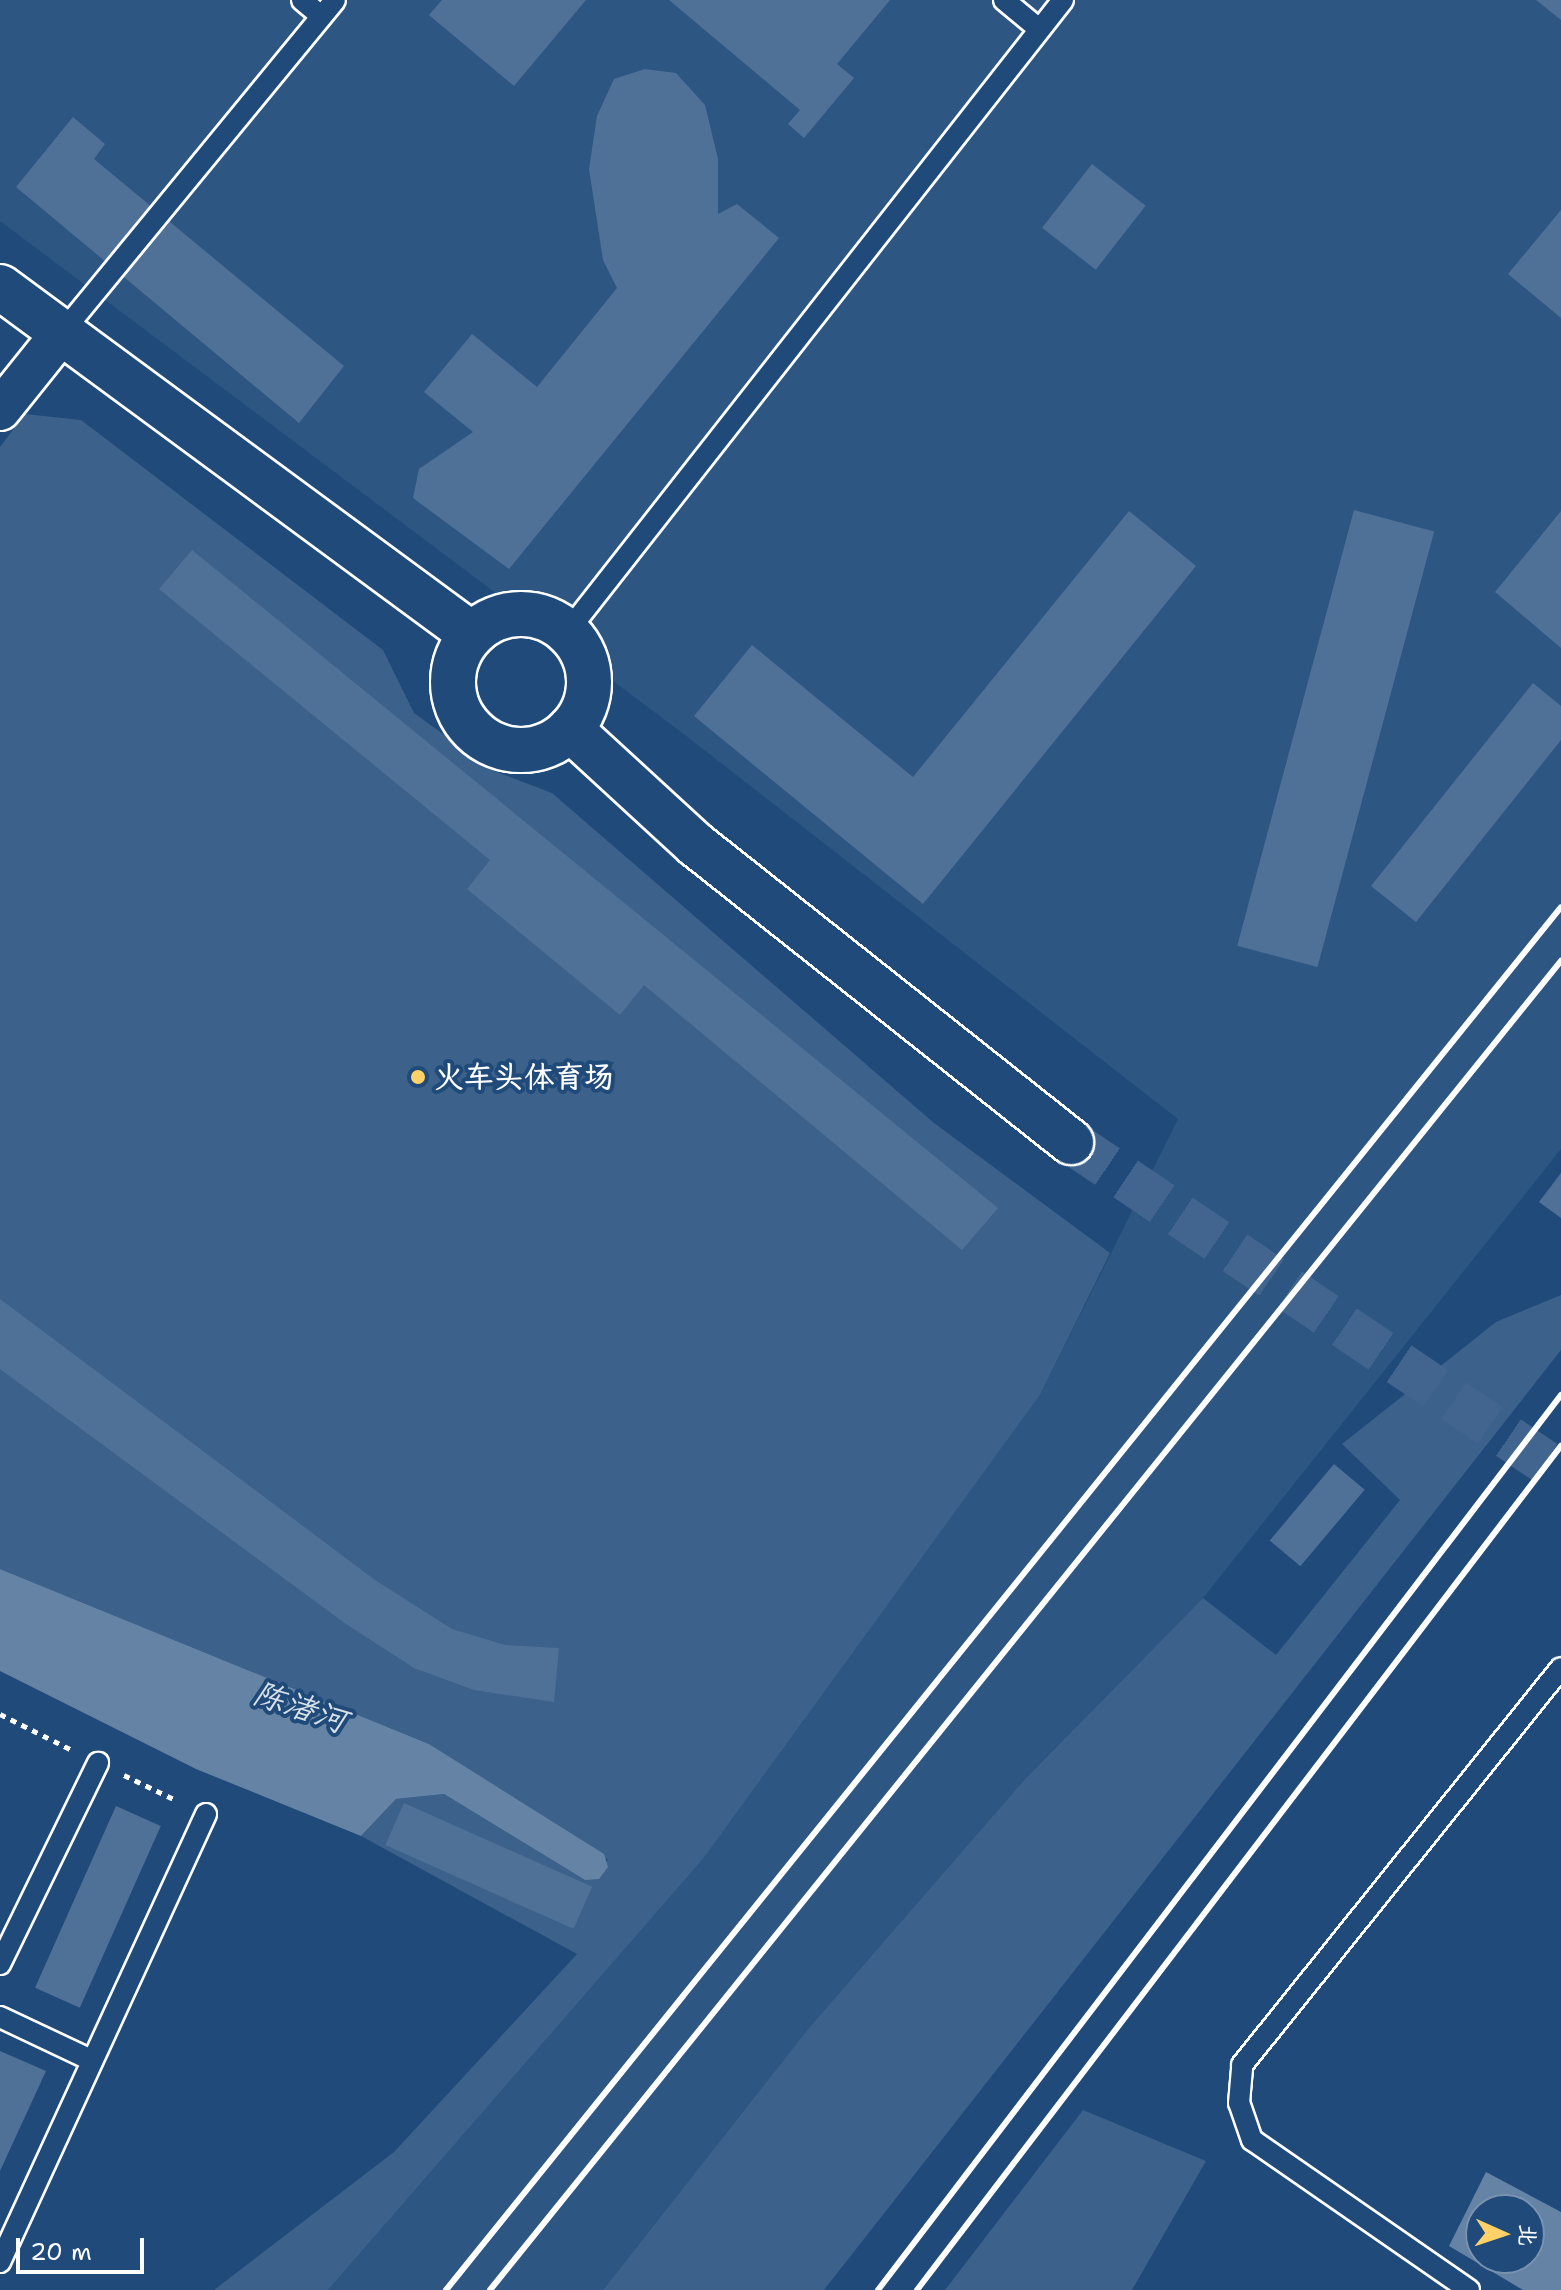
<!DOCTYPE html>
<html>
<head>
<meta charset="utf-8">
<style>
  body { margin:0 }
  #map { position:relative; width:1561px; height:2290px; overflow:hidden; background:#1f4a7a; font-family:"Shantell Sans","LXGW WenKai TC",sans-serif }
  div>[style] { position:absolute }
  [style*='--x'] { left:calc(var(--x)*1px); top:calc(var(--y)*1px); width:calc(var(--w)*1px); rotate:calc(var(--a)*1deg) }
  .built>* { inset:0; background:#2e5683 }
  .green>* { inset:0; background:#3c618b }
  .water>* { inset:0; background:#6583a4 }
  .building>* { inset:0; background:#507197; transform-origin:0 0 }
  .tertiary-tunnel>* { height:44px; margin-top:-22px; transform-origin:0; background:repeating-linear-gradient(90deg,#41658e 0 44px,transparent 0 66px) }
  .path>* { height:5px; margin-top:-2.5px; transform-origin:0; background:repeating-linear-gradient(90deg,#fff 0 6px,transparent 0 12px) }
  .roads { filter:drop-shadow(2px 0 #fff) drop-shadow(-2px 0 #fff) drop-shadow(0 2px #fff) drop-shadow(0 -2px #fff) }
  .service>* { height:20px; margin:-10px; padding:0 10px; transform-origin:10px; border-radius:10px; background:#1f4a7a }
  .minor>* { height:40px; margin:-20px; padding:0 20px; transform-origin:20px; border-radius:20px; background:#1f4a7a }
  .tertiary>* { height:44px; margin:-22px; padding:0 22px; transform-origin:22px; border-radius:22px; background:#1f4a7a }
  .tertiary>.ring { margin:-22px; padding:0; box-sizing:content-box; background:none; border:44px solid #1f4a7a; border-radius:50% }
  .rail>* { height:6px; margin:-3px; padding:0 3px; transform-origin:3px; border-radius:3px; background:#fff }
  .dots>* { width:22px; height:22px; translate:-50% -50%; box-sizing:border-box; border:4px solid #1f4a7a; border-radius:50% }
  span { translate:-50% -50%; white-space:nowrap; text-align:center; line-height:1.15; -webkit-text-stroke:8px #1f4a7a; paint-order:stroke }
  .poi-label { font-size:30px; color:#fff; font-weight:700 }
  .left { translate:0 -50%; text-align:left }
  .water-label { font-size:32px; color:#d8e0e8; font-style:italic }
  .north { position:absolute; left:1465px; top:2194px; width:80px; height:80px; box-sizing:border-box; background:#1f4a7a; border:2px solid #7992af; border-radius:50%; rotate:93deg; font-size:22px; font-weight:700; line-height:32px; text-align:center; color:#fff }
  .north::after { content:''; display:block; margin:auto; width:28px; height:36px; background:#ffd166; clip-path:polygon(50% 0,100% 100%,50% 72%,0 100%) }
  .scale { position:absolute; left:16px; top:2238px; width:128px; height:36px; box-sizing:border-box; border:4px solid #fff; border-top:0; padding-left:10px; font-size:24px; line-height:28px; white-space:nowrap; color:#fff; -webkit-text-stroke:6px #1f4a7a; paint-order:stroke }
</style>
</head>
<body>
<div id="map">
  <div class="built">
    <div style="clip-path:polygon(0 0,1561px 0,1561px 1149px,1203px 1598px,1024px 1780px,808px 2029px,603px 2290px,328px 2290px,703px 1859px,1040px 1395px,1178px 1119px,685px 735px,0 221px)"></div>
  </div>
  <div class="green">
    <div style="clip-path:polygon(25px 414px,81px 420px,383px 650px,414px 713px,494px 771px,552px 793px,934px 1123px,1110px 1253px,1040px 1395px,703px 1859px,328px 2290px,214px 2290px,394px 2152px,577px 1954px,361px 1836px,396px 1799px,444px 1794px,585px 1880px,608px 1860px,429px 1744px,0 1569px,0 447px)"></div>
    <div style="clip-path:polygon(1561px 1295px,1561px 1350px,824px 2290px,603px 2290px,808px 2029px,1024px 1780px,1203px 1598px,1276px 1655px,1400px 1500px,1342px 1444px,1496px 1322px)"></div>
    <div style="clip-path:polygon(1083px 2110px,1206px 2161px,1132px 2290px,945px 2290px)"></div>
  </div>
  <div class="water">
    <div style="clip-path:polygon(0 1569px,429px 1744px,604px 1854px,608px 1867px,599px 1879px,585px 1880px,444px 1794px,396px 1799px,361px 1836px,196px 1769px,0 1671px)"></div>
    <div style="clip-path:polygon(evenodd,1486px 2172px,1561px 2212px,1561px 2290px,1523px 2290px,1449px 2246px,1486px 2172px,1529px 2210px,1529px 2258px,1481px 2258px,1481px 2210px,1529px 2210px)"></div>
  </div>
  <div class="building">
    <div style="clip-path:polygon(442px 0,586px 0,514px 86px,429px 15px)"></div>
    <div style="clip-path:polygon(669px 0,890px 0,837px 64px,854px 78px,804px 138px,788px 124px,800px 110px)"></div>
    <div style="clip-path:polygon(1536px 0,1561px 0,1561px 20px)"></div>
    <div style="clip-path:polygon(645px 69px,676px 73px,705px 105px,718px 159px,718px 214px,737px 204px,779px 238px,509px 569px,413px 498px,419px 469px,473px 432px,424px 392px,472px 334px,537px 387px,617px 288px,603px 260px,589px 169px,597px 116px,614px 79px)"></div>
    <div style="clip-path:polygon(73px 117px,105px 144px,94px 159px,344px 366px,299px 423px,16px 187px)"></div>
    <div style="left:1092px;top:164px;width:68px;height:81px;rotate:38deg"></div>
    <div style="clip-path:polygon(1561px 210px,1561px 318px,1508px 274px)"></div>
    <div style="left:1354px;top:510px;width:83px;height:451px;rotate:15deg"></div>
    <div style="clip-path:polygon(1129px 511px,1196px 566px,923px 904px,694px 716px,752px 645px,913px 777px)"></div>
    <div style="clip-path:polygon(1561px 511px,1561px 648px,1495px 592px)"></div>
    <div style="clip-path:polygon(192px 550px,998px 1208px,962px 1250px,644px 985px,620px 1015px,467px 889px,490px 860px,159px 589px)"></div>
    <div style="clip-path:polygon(1533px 683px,1561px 706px,1561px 740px,1416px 922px,1371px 886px)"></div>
    <div style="clip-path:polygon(1561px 1173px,1561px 1218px,1539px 1202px)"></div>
    <div style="clip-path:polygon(0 1299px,375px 1580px,452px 1629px,505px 1645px,559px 1648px,554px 1702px,474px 1690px,414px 1668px,346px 1624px,0 1369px)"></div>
    <div style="left:1334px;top:1464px;width:40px;height:100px;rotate:40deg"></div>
    <div style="left:404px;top:1803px;width:206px;height:46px;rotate:24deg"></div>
    <div style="left:116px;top:1806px;width:49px;height:199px;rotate:24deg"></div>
    <div style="clip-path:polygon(0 2051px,46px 2071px,0 2171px)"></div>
  </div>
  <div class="tertiary-tunnel">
    <div style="--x:1071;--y:1142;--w:591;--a:34.04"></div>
  </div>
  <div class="path">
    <div style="--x:0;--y:1714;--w:80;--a:26.6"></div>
    <div style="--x:124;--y:1775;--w:58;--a:25.7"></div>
  </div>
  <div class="roads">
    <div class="service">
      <div style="--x:302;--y:0;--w:25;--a:40"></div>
      <div style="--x:1004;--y:0;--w:45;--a:39.6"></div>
      <div style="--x:60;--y:335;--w:433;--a:-50.6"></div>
      <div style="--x:568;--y:631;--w:802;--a:-51.89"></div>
      <div style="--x:0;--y:1964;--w:224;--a:-64"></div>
      <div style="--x:0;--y:2017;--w:101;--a:25.3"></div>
      <div style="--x:0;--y:2262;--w:493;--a:-65.3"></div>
      <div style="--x:1469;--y:2290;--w:264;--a:-145.3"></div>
      <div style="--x:1252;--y:2140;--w:39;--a:-109"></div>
      <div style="--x:1239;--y:2103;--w:38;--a:-85"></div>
      <div style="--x:1242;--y:2065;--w:509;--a:-51.22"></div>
    </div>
    <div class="minor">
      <div style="--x:0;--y:410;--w:96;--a:-51.3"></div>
    </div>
    <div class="tertiary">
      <div style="--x:0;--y:287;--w:585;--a:36.38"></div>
      <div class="ring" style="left:453px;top:614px;width:92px;height:92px"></div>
      <div style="--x:570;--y:729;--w:170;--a:42.6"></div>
      <div style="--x:695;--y:844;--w:480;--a:38.4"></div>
    </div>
  </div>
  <div class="rail">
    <div style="--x:446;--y:2290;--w:1776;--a:-51.12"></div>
    <div style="--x:490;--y:2290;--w:1707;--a:-51.14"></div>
    <div style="--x:878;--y:2290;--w:1126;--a:-52.65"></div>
    <div style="--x:917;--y:2290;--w:1062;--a:-52.66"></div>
  </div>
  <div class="dots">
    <div style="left:418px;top:1077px;background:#ffd166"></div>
  </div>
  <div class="poi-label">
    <span class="left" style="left:434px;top:1077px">火车头体育场</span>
  </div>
  <div class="water-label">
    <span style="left:300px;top:1707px;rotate:19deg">陈渚河</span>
  </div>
  <div class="north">北</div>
  <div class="scale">20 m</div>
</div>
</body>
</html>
